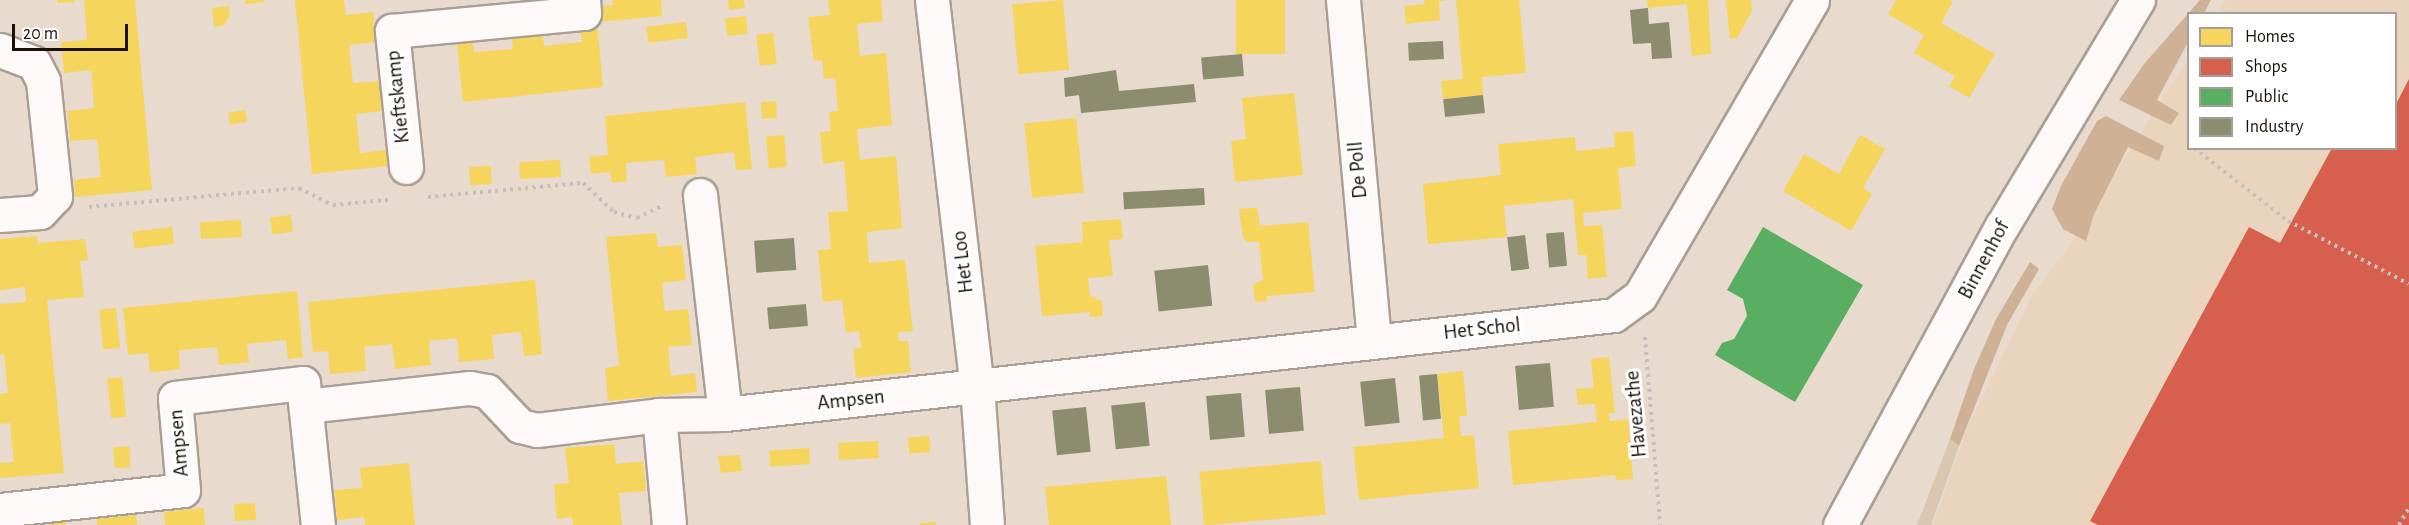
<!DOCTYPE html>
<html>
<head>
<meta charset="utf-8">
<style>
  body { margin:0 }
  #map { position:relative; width:2409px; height:525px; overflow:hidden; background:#e8dacd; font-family:"Alegreya Sans",sans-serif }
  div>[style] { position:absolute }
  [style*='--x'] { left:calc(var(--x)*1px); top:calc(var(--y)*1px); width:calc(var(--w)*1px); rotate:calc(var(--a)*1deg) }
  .built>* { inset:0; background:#ebd4bd }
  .green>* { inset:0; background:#dbc6b0 }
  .forest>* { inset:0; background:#cfb295 }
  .homes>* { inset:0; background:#f6d55c; transform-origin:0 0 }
  .shops>* { inset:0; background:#d6604d }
  .public>* { inset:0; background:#5aae61 }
  .industry>* { inset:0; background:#8c8c6e; transform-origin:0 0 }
  .path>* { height:4px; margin-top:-2px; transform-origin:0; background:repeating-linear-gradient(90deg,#c5c0bc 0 3px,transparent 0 7.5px) }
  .roads { filter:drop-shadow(2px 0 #aa9f95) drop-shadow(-2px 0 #aa9f95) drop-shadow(0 2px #aa9f95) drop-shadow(0 -2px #aa9f95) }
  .minor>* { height:33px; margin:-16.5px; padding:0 16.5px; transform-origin:16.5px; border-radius:16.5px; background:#fcf9f8 }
  .tertiary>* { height:33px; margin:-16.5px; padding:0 16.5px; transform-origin:16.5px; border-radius:16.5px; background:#fcf9f8 }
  span { translate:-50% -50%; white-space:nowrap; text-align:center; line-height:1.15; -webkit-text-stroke:6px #fff; paint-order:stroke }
  .street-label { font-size:21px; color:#1a1108 }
  .legend { position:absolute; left:2187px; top:12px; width:210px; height:138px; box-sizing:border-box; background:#fff; border:2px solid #a3a09c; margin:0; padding:8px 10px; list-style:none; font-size:18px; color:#1a1108 }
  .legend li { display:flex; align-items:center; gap:12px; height:30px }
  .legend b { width:30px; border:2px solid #a3a09c }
  .scale { position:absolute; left:12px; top:24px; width:116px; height:27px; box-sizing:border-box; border:3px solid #1a1108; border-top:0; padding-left:8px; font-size:18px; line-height:21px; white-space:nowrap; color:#1a1108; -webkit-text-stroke:4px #fff; paint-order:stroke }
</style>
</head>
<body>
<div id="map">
  <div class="built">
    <div style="clip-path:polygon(2226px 0,2409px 0,2409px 525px,1933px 525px,1967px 429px,2033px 294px,2070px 245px,2188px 59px,2188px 148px,2396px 148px,2396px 14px,2217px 13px)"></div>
  </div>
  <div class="green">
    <div style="clip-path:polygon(1950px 439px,1959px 446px,1931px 525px,1917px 525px)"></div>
  </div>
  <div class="forest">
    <div style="clip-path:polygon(2200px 0,2211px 0,2204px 13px,2188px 14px,2188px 42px,2157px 100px,2179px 113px,2171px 125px,2119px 100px,2144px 64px)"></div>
    <div style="clip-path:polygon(2106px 116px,2164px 146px,2159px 161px,2128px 147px,2094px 214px,2086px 241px,2063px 229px,2052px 209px,2061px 186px,2097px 121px)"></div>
    <div style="clip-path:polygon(2030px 262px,2039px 269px,2007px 325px,1959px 446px,1950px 439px,1974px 369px,1996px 319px)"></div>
  </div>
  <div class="homes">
    <div style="clip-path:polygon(57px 0,75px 0,75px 2px,57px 3px)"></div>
    <div style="clip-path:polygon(84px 0,135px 0,152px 190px,75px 197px,74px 180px,101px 177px,97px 139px,70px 141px,69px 126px,67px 111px,94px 108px,91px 70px,64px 73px,61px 42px,87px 40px)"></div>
    <div style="clip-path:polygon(245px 0,264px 0,264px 2px,245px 4px)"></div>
    <div style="clip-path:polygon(295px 0,344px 0,346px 15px,373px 12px,376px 42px,349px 45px,353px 83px,380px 81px,383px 111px,356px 114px,360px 153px,387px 150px,388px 166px,312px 174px)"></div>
    <div style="clip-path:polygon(612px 0,661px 0,662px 16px,597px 22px,595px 7px,613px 5px)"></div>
    <div style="clip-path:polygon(728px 0,744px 0,745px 8px,729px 10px)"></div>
    <div style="clip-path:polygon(828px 0,881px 0,883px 21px,857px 24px,860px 56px,886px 53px,892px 125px,857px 129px,860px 160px,896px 156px,902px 228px,867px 232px,869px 263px,905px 260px,913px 331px,898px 332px,899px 341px,908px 341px,911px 372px,856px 378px,853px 349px,861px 348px,859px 331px,846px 333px,842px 300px,823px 302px,818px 250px,831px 249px,828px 212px,848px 211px,844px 161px,823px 164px,820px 132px,831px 131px,829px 112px,838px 111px,835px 78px,824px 79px,822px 60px,814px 61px,808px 17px,830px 15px)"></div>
    <div style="left:1063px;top:0;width:70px;height:51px;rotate:85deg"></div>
    <div style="left:1236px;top:0;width:49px;height:54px"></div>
    <div style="clip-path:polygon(1424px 0,1447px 0,1439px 2px,1440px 20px,1406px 24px,1404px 6px,1425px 4px)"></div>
    <div style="clip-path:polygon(1456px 0,1519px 0,1526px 73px,1482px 77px,1483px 95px,1443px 99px,1441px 81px,1463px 79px)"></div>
    <div style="clip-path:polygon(1647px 0,1708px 0,1711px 54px,1692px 56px,1687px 4px,1648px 8px)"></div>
    <div style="clip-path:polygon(1726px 0,1751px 0,1752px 11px,1737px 38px,1730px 39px)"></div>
    <div style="clip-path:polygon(1896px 0,1950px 0,1953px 2px,1941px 23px,1995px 54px,1969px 98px,1949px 86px,1955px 76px,1914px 53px,1924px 35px,1888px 14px)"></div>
    <div style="clip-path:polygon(229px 6px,230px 16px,223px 26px,214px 27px,212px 8px)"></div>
    <div style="left:746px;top:16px;width:18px;height:21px;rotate:84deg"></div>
    <div style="clip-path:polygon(597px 22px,603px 87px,463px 102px,456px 36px,472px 35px,474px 52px,513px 49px,511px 31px,542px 28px,544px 46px,582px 42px,580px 24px)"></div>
    <div style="left:686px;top:22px;width:16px;height:40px;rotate:83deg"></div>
    <div style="left:773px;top:33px;width:31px;height:17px;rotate:83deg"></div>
    <div style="clip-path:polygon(1294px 93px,1303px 175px,1235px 182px,1231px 141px,1246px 139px,1242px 98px)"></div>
    <div style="left:776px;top:101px;width:17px;height:15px;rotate:87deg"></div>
    <div style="clip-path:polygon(745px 102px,752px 169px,736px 170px,734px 152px,695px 157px,697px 174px,666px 177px,664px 160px,626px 163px,627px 181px,612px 183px,610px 172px,591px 174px,589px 157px,608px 155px,605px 116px)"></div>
    <div style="left:245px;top:110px;width:12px;height:17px;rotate:81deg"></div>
    <div style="left:1076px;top:118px;width:75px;height:52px;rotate:84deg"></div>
    <div style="clip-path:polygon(1633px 131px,1636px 166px,1618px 168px,1622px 209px,1583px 213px,1584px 226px,1602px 225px,1607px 277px,1588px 279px,1586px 255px,1578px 255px,1573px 199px,1504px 206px,1507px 237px,1428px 244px,1423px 184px,1501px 175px,1498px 144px,1575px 137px,1576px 151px,1615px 147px,1614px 133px)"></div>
    <div style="left:784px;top:135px;width:32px;height:18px;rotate:85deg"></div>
    <div style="clip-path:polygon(1860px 135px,1885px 149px,1863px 188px,1872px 194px,1851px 231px,1783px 191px,1804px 154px,1839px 174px)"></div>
    <div style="left:560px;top:160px;width:17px;height:41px;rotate:87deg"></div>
    <div style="left:491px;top:166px;width:18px;height:22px;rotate:87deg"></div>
    <div style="clip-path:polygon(1257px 208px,1260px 226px,1308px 222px,1315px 292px,1267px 296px,1267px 301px,1255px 302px,1253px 284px,1263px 280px,1259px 242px,1247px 242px,1243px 238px,1239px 209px)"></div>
    <div style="left:291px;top:215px;width:17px;height:21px;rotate:83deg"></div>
    <div style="clip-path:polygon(1121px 219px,1123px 239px,1109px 240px,1113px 276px,1088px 278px,1090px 296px,1102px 301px,1103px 316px,1090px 317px,1090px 312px,1042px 316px,1035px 246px,1083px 242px,1082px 222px)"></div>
    <div style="left:241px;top:220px;width:17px;height:41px;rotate:87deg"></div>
    <div style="left:172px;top:227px;width:17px;height:40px;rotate:83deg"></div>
    <div style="clip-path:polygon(656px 233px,658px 247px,682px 245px,686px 280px,662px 283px,663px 297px,665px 311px,688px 309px,692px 345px,668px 347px,671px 376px,695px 373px,697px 392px,608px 401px,605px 368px,619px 366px,606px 237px)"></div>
    <div style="clip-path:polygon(37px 236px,37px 243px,85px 239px,88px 260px,80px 261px,84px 297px,47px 300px,64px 473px,0 478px,0 463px,14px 462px,10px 423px,0 424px,0 394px,8px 393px,4px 354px,0 355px,0 304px,26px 302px,25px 287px,0 290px,0 239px)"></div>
    <div style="clip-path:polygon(535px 280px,542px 354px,524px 356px,521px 332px,507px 333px,492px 335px,494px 359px,459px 362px,457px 338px,429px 341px,431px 365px,395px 369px,392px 344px,364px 347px,366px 371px,330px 374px,328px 351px,313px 352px,308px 302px)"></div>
    <div style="clip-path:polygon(297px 291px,303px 357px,288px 359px,286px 340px,247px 344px,249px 362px,219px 365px,217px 347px,179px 350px,180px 369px,165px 371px,150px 372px,148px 353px,128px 355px,123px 308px)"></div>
    <div style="left:116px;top:308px;width:40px;height:17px;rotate:84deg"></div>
    <div style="clip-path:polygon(1609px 357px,1615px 413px,1608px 413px,1610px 421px,1628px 419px,1633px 479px,1616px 480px,1615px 475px,1513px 485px,1508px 431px,1597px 422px,1595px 404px,1578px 405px,1576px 389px,1594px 388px,1591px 359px)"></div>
    <div style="clip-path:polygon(1463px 371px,1467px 416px,1459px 416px,1461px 436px,1474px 435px,1479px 488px,1359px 500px,1353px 447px,1444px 438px,1437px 374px)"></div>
    <div style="left:122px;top:377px;width:40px;height:15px;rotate:84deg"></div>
    <div style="left:929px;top:436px;width:16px;height:21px;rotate:86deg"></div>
    <div style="left:878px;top:441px;width:17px;height:40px;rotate:87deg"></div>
    <div style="clip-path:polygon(614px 444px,616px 464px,643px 461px,646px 491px,619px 493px,622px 525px,573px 525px,572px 517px,557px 519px,554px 484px,569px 483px,565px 448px)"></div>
    <div style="left:129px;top:446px;width:21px;height:16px;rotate:85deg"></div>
    <div style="left:809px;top:448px;width:16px;height:40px;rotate:86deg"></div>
    <div style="clip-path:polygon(740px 455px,742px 471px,721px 473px,718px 456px)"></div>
    <div style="left:1321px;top:461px;width:54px;height:122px;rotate:85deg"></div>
    <div style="clip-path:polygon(409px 463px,415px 525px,365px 525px,364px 517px,337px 520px,334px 490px,362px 488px,360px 468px)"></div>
    <div style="clip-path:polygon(1166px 476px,1171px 525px,1049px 525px,1045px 487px)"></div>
    <div style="left:255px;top:503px;width:17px;height:21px;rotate:87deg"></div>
    <div style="clip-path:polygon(204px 508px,205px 525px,165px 525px,164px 512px)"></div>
    <div style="clip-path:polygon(136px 515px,137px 525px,97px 525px,96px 519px)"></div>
    <div style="clip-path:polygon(66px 522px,66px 525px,48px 525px,48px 523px)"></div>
    <div style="clip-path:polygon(936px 522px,936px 525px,920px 525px,920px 523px)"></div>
  </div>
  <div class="shops">
    <div style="clip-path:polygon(2409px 79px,2409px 525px,2098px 525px,2090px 521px,2249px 227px,2280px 243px,2332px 148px,2396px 148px,2396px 104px)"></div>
  </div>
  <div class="public">
    <div style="clip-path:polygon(1763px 227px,1863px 285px,1795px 402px,1715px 355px,1722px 343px,1734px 339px,1747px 316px,1743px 299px,1727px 290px)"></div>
  </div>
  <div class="industry">
    <div style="clip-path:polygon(1648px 8px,1649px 24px,1669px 22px,1672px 58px,1652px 59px,1651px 43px,1633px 44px,1630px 10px)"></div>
    <div style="left:1443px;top:41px;width:18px;height:35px;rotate:87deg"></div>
    <div style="left:1242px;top:54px;width:22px;height:41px;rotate:85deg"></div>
    <div style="clip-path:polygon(1116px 70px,1119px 91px,1194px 84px,1196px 102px,1081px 113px,1079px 95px,1065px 97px,1064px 78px)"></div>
    <div style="left:1483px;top:95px;width:18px;height:40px;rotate:84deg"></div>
    <div style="left:1204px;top:188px;width:17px;height:81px;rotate:87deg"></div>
    <div style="left:1564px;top:232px;width:34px;height:18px;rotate:85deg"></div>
    <div style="left:1525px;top:235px;width:34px;height:18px;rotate:83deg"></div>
    <div style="left:794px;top:238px;width:32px;height:40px;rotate:86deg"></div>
    <div style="left:1208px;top:265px;width:41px;height:54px;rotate:84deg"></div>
    <div style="left:806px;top:304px;width:22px;height:39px;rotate:85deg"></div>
    <div style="left:1550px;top:363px;width:44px;height:35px;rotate:85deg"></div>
    <div style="left:1437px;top:374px;width:45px;height:18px;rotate:85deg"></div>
    <div style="left:1395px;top:378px;width:45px;height:35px;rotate:84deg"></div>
    <div style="left:1300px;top:387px;width:44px;height:35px;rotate:85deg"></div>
    <div style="left:1241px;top:393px;width:44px;height:35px;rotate:85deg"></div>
    <div style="left:1145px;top:402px;width:44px;height:34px;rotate:84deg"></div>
    <div style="left:1086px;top:407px;width:45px;height:34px;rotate:84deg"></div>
  </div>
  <div class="path">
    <div style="--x:2194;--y:148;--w:119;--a:37.8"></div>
    <div style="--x:2288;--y:221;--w:136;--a:27.5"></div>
    <div style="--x:428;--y:197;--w:156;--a:-5.2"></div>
    <div style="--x:583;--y:183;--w:42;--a:43.1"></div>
    <div style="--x:614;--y:212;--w:24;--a:15"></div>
    <div style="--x:637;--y:218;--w:30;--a:-26"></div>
    <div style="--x:89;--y:207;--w:211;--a:-5.2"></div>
    <div style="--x:299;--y:188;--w:38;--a:27"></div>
    <div style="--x:333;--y:205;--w:55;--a:-5.2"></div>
    <div style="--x:1645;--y:337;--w:189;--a:85.4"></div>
    <div style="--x:2399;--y:525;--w:20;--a:-60"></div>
  </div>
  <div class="roads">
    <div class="minor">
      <div style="--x:932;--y:0;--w:389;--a:83.4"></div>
      <div style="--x:977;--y:386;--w:139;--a:85.9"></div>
      <div style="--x:1343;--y:0;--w:341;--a:84.8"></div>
      <div style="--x:0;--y:50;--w:36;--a:21"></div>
      <div style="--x:34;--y:63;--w:20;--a:63"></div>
      <div style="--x:43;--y:81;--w:116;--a:84"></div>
      <div style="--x:55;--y:196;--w:22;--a:133"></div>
      <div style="--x:40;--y:212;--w:40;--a:175.7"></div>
      <div style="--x:406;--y:167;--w:137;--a:-95.9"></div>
      <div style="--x:392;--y:31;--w:193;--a:-5.4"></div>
      <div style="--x:584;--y:13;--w:13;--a:-94"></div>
      <div style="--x:700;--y:195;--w:220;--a:83.5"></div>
      <div style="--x:306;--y:406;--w:165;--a:-6.3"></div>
      <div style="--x:470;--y:388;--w:17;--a:10"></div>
      <div style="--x:487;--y:391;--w:48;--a:46.7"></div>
      <div style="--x:520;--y:426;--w:17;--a:13"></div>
      <div style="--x:537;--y:430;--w:123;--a:-7"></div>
      <div style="--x:659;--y:415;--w:66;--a:-0.9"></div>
      <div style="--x:725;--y:414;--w:894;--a:-6.35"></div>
      <div style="--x:1614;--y:315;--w:32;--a:-36"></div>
      <div style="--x:1640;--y:296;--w:342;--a:-59.8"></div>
      <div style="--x:659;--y:415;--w:110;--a:84.8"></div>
      <div style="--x:0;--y:510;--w:184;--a:-6.2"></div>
      <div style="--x:183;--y:490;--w:92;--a:-95"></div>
      <div style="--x:175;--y:398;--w:129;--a:-6.7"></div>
      <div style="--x:303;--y:383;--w:143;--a:84"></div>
    </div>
    <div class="tertiary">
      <div style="--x:1840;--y:525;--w:340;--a:-61.6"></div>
      <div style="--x:2002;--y:226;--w:264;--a:-59"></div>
    </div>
  </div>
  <div class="street-label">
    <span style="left:398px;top:97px;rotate:-96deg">Kieftskamp</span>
    <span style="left:1358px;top:170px;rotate:-95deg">De Poll</span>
    <span style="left:1984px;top:260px;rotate:-62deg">Binnenhof</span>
    <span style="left:963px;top:262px;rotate:-97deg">Het Loo</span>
    <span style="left:1482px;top:329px;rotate:-6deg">Het Schol</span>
    <span style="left:851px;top:400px;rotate:-6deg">Ampsen</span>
    <span style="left:1636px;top:414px;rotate:-95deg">Havezathe</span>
    <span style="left:179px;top:443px;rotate:-95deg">Ampsen</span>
  </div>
  <ul class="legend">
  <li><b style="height:16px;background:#f6d55c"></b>Homes</li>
  <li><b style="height:16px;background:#d6604d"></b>Shops</li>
  <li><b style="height:16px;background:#5aae61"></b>Public</li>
  <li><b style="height:16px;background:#8c8c6e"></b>Industry</li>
  </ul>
  <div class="scale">20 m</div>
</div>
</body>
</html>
